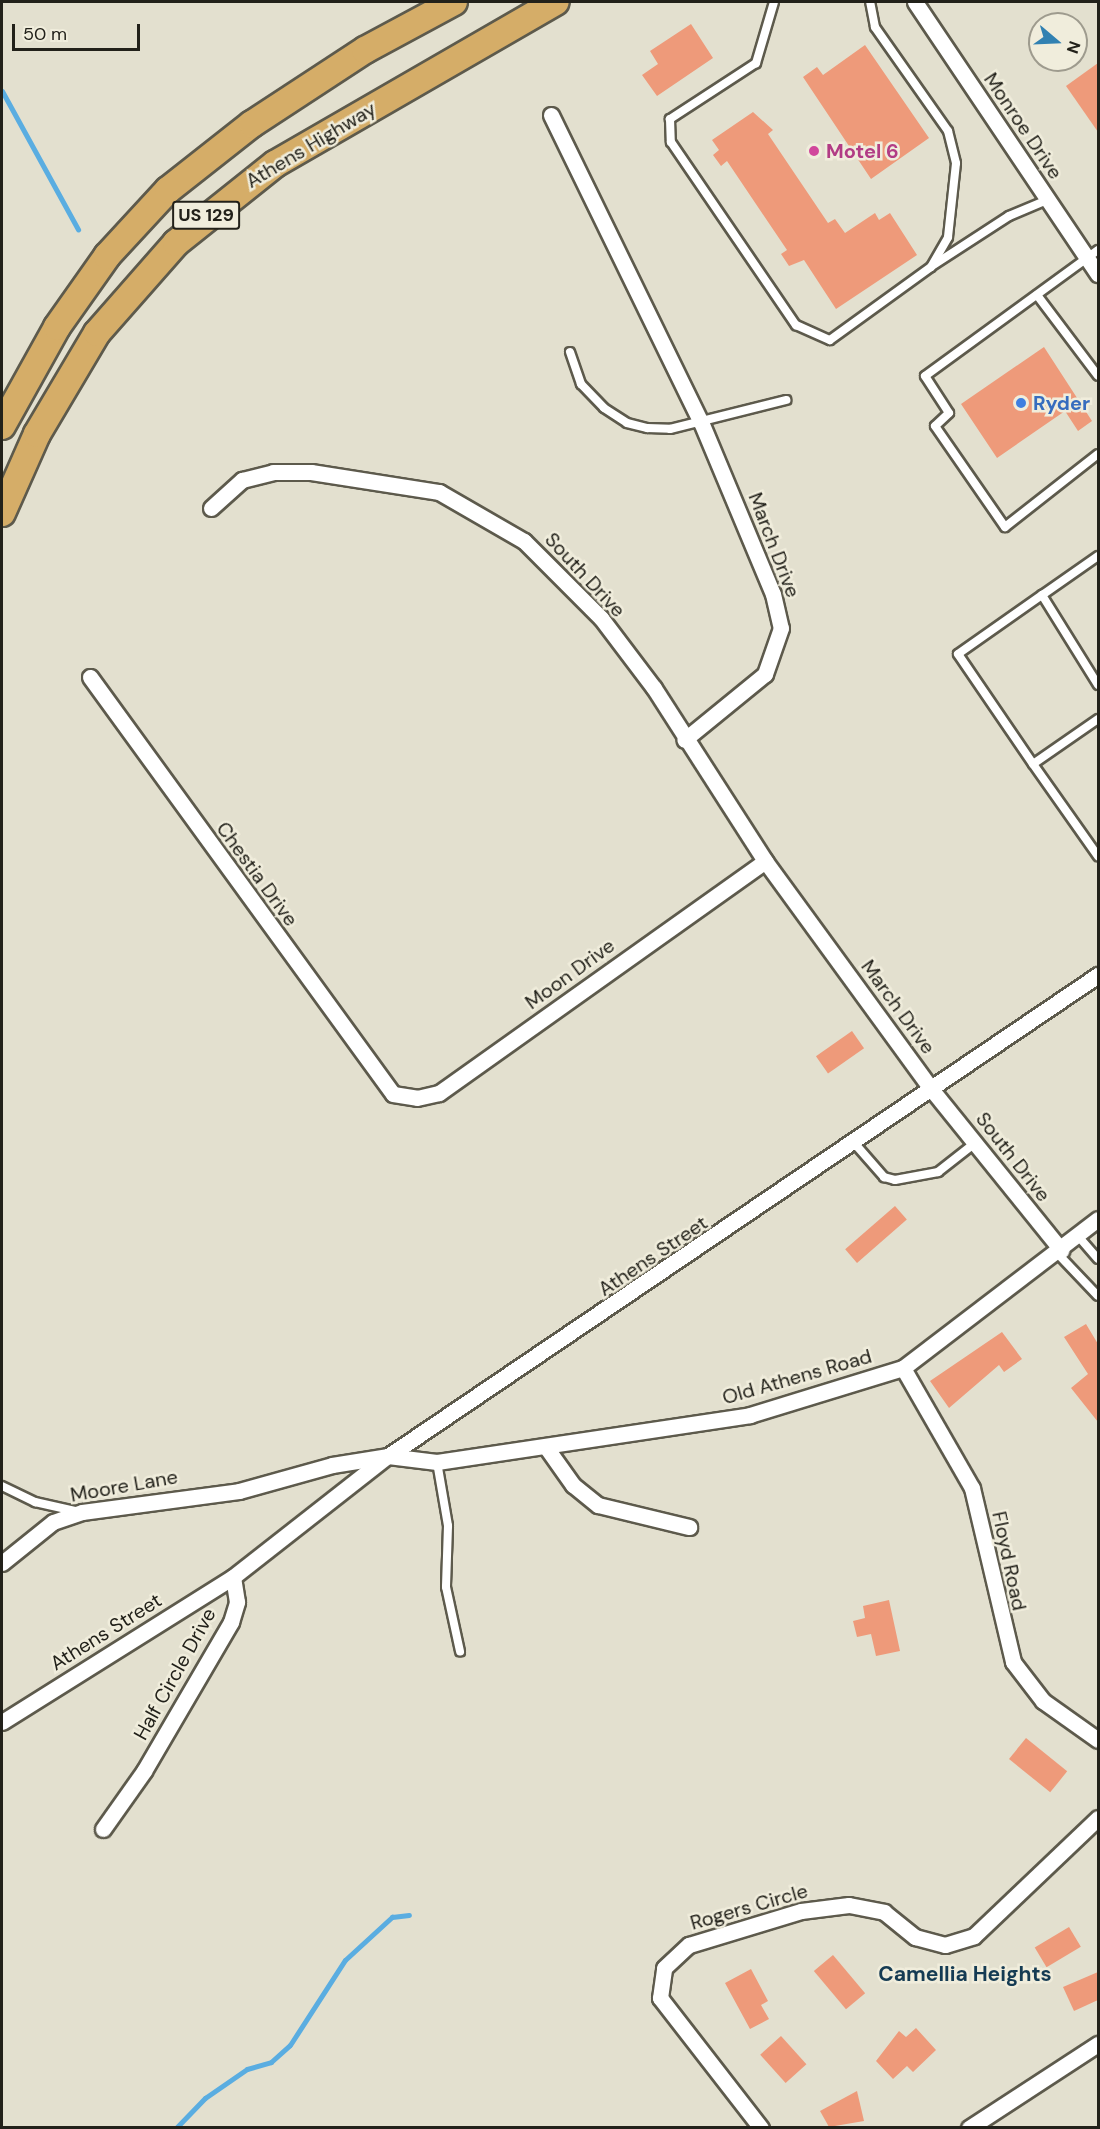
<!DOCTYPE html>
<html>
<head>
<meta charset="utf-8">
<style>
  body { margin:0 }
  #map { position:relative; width:1100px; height:2129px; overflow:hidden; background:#e3e0cf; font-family:"DM Sans",sans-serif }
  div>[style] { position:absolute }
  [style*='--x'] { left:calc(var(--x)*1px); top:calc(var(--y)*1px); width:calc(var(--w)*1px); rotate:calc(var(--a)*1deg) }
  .stream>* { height:5px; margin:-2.5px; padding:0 2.5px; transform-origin:2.5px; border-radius:2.5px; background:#5aade1 }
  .building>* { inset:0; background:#ee9a7a; transform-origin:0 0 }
  .roads { filter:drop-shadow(2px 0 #5d5a4c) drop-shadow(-2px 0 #5d5a4c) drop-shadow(0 2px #5d5a4c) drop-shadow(0 -2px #5d5a4c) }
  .lane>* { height:8px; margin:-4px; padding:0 4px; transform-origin:4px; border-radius:4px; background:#fff }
  .street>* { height:15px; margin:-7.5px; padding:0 7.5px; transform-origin:7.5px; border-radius:7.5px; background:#fff }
  .highway>* { height:26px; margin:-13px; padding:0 13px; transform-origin:13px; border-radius:13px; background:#d5ad68 }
  .dots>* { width:16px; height:16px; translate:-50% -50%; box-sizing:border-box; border:3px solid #f0eddc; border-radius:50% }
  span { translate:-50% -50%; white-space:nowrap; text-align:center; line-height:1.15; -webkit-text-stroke:5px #f0eddc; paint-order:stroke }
  .shield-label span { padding:2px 4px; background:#f0eddc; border:2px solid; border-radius:4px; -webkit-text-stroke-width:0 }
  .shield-label { font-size:18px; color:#22211a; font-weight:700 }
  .street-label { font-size:20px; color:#22211a }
  .hotel-label { font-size:20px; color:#b23c85; font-weight:700 }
  .left { translate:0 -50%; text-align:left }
  .shop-label { font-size:20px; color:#366cbe; font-weight:700 }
  .neighbourhood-label { font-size:21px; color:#153b53; font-weight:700 }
  .frame { position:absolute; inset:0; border:3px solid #22211a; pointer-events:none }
  .north { position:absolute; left:1028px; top:12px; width:60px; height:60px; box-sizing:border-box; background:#f0eddc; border:2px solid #9e9b8e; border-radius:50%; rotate:109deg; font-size:16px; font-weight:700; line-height:24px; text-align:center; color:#22211a }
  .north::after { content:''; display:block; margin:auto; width:21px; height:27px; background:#3181b2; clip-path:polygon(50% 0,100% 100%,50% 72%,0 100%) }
  .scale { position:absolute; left:12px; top:24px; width:128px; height:27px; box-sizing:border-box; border:3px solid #22211a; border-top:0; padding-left:8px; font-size:18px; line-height:21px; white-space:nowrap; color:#22211a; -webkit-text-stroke:4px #f0eddc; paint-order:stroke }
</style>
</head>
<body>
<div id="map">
  <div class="stream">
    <div style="--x:2;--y:91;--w:158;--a:61.2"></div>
    <div style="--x:176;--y:2128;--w:42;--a:-46"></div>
    <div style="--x:205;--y:2098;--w:51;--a:-34.6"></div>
    <div style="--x:247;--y:2069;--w:25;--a:-16"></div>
    <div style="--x:271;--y:2062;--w:25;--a:-42"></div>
    <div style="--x:290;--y:2045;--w:101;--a:-57.1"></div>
    <div style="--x:345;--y:1960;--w:64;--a:-42.5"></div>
    <div style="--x:392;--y:1917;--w:17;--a:-7"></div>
  </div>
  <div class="building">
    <div style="clip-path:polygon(691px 24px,713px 58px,657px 96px,642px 75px,658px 64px,650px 51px)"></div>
    <div style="clip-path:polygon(865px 45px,929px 138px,871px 179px,803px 77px,817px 67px,823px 75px)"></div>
    <div style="clip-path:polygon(1098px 63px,1098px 132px,1066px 86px)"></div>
    <div style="clip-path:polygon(753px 112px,773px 130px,768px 134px,828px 223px,835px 219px,845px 233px,875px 213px,879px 220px,890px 213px,917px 255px,836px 309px,804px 260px,789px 266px,781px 254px,787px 250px,727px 161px,721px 166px,713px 155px,719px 150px,712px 140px)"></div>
    <div style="clip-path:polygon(1044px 347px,1092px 421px,1078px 431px,1065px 411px,997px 458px,961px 404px)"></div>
    <div style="left:852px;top:1031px;width:21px;height:44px;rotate:55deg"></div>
    <div style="left:895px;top:1206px;width:18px;height:66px;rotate:49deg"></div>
    <div style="clip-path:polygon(1086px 1324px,1098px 1344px,1098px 1422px,1071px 1388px,1088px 1374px,1064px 1337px)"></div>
    <div style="clip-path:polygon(1002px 1332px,1022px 1359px,1004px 1372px,999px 1365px,949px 1408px,930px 1381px)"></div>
    <div style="clip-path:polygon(889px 1600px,900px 1651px,876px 1656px,871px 1634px,857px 1637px,853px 1621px,865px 1618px,863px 1606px)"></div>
    <div style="left:1026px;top:1738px;width:53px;height:27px;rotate:39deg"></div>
    <div style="left:1069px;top:1927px;width:23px;height:40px;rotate:59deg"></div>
    <div style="left:833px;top:1955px;width:50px;height:25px;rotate:50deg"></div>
    <div style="clip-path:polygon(751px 1969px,768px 2001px,761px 2005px,769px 2019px,750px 2029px,725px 1983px)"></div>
    <div style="clip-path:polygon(1098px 1972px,1098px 2000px,1074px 2011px,1063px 1987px)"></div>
    <div style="clip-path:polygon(916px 2028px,936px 2050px,913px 2072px,907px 2066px,893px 2079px,876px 2061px,899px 2031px,906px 2037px)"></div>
    <div style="left:781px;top:2036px;width:38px;height:28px;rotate:48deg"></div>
    <div style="clip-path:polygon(857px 2091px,864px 2121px,829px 2127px,820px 2111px)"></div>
  </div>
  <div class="roads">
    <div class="lane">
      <div style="--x:774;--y:2;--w:64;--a:106.4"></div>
      <div style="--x:756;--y:63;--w:103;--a:146.9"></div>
      <div style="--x:670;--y:119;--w:23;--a:88"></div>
      <div style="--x:671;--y:142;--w:222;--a:55.7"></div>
      <div style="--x:796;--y:325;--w:37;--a:24"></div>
      <div style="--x:830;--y:340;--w:125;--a:-35.9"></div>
      <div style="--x:931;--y:267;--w:34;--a:-60"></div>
      <div style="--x:948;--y:237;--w:74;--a:-83.8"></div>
      <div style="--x:956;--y:163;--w:33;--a:-104"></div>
      <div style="--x:948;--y:131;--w:127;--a:-125.1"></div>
      <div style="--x:875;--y:27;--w:25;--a:-101"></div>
      <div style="--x:1098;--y:250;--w:214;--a:143.9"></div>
      <div style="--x:925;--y:376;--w:44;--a:57"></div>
      <div style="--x:949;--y:413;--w:19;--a:137"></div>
      <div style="--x:935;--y:426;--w:123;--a:55.3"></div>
      <div style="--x:1005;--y:527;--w:118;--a:-38.1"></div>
      <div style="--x:932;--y:266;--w:92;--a:-33"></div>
      <div style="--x:1009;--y:216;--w:41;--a:-22.8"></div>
      <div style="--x:1037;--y:295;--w:101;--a:53"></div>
      <div style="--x:570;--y:352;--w:34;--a:71"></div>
      <div style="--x:581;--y:384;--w:33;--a:46"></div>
      <div style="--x:604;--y:408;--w:27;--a:33"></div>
      <div style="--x:627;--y:423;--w:21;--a:14"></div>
      <div style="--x:647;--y:428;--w:23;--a:2"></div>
      <div style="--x:670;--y:429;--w:120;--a:-14"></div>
      <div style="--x:1098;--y:556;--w:68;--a:145.1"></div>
      <div style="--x:1042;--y:595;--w:106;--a:58.1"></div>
      <div style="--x:1098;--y:719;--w:79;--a:145.3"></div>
      <div style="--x:1033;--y:764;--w:113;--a:54.8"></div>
      <div style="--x:1033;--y:764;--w:133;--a:-124.3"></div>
      <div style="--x:958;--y:654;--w:103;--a:-35.1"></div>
      <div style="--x:856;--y:1145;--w:43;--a:48.8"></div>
      <div style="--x:884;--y:1177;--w:11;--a:15"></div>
      <div style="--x:895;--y:1180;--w:44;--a:-10.5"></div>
      <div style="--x:938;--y:1172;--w:47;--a:-38.1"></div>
      <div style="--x:1078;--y:1236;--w:30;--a:49"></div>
      <div style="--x:1057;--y:1253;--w:59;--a:46.4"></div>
      <div style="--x:437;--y:1462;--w:65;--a:80.2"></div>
      <div style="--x:448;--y:1526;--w:61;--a:91.9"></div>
      <div style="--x:446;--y:1587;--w:66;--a:77.7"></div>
      <div style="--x:2;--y:1486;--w:37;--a:26"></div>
      <div style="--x:35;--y:1502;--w:41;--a:12.7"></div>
    </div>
    <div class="street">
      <div style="--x:915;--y:2;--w:328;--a:56.1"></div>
      <div style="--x:551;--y:115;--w:342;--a:64"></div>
      <div style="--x:701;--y:422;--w:186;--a:67.3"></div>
      <div style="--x:773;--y:594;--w:35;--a:77"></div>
      <div style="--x:781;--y:628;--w:49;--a:109.2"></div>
      <div style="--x:765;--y:674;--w:104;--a:140.8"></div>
      <div style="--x:211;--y:508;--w:42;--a:-42.1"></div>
      <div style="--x:242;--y:480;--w:32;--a:-14"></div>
      <div style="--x:273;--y:472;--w:38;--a:0"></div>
      <div style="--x:311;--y:472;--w:130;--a:8.9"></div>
      <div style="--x:439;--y:492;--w:98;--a:30"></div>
      <div style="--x:524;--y:541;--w:109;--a:45"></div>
      <div style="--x:601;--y:618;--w:88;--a:52.9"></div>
      <div style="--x:654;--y:688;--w:206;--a:57.3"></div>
      <div style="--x:765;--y:861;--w:283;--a:53.9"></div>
      <div style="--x:932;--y:1090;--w:206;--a:51.1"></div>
      <div style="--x:90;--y:677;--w:515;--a:54"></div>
      <div style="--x:393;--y:1094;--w:24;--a:9"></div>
      <div style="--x:417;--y:1098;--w:23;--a:-13"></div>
      <div style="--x:439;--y:1093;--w:400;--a:-35.4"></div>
      <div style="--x:903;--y:1368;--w:138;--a:60.1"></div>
      <div style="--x:972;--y:1488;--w:179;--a:76.7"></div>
      <div style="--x:1013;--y:1662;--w:49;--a:52.4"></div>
      <div style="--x:1043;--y:1701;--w:67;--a:35.3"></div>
      <div style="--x:546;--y:1447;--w:47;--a:54.6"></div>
      <div style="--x:573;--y:1485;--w:32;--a:39"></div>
      <div style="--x:598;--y:1505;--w:94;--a:13.6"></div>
      <div style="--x:388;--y:1456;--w:49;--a:7"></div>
      <div style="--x:437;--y:1462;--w:317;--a:-8.5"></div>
      <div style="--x:750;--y:1415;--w:160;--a:-17.1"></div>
      <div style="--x:903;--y:1368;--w:245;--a:-37.4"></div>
      <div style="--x:2;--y:1563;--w:65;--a:-38.8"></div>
      <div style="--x:53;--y:1522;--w:31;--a:-19"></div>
      <div style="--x:82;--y:1512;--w:158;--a:-7.6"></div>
      <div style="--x:239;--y:1491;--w:97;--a:-15.6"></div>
      <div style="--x:332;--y:1465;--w:57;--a:-9.1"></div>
      <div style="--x:388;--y:1456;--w:858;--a:-34.12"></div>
      <div style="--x:2;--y:1722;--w:273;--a:-32.1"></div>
      <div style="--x:233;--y:1577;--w:193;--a:-38.1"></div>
      <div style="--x:103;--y:1829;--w:71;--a:-54.7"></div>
      <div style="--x:144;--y:1771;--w:173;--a:-59.7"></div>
      <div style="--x:231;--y:1622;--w:21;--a:-73"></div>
      <div style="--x:237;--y:1602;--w:25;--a:-99"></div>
      <div style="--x:761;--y:2128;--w:165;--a:-127.8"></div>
      <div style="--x:660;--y:1998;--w:30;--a:-82"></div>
      <div style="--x:664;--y:1968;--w:34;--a:-43"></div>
      <div style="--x:689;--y:1945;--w:117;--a:-16.9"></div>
      <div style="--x:801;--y:1911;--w:48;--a:-7.1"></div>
      <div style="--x:849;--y:1905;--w:36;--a:11"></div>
      <div style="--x:884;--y:1912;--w:40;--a:39"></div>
      <div style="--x:915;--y:1937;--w:31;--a:15"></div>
      <div style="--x:945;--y:1945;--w:30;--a:-17"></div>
      <div style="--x:974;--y:1936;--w:171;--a:-43.6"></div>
      <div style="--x:969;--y:2128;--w:154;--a:-33.1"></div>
    </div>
    <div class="highway">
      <div style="--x:2;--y:426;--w:113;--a:-60.9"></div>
      <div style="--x:57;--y:327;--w:87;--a:-54.8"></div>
      <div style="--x:107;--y:256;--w:90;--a:-47.3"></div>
      <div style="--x:168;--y:190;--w:107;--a:-38.2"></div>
      <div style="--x:252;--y:124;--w:135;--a:-33.2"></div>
      <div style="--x:365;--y:50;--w:101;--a:-28.3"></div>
      <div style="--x:2;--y:513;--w:86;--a:-66.1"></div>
      <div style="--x:37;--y:434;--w:117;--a:-59.3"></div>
      <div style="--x:97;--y:333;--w:120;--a:-48.7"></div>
      <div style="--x:176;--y:243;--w:127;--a:-38.6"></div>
      <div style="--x:275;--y:164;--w:324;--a:-30"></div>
    </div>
  </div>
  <div class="dots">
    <div style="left:814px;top:151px;background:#d1479c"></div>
    <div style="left:1021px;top:403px;background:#3f7fe0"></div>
  </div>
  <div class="shield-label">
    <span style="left:206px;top:215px">US 129</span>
  </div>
  <div class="street-label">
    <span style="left:1023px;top:126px;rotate:56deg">Monroe Drive</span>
    <span style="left:311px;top:145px;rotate:-31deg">Athens Highway</span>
    <span style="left:774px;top:545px;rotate:69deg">March Drive</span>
    <span style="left:585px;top:575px;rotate:47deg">South Drive</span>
    <span style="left:257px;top:874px;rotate:54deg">Chestia Drive</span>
    <span style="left:570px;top:974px;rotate:-36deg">Moon Drive</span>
    <span style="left:898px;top:1007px;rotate:54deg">March Drive</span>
    <span style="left:1013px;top:1157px;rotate:52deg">South Drive</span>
    <span style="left:653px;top:1256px;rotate:-34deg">Athens Street</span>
    <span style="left:797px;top:1377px;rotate:-16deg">Old Athens Road</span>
    <span style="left:124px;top:1486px;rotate:-10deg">Moore Lane</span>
    <span style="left:1009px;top:1561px;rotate:78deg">Floyd Road</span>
    <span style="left:106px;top:1632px;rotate:-32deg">Athens Street</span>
    <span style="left:175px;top:1674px;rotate:-61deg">Half Circle Drive</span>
    <span style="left:749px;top:1907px;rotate:-16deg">Rogers Circle</span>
  </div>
  <div class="hotel-label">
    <span class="left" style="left:826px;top:151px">Motel 6</span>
  </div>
  <div class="shop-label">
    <span class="left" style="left:1033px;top:403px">Ryder</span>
  </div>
  <div class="neighbourhood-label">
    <span style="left:965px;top:1974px">Camellia Heights</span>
  </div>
  <div class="frame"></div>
  <div class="north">N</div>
  <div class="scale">50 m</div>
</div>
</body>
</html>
